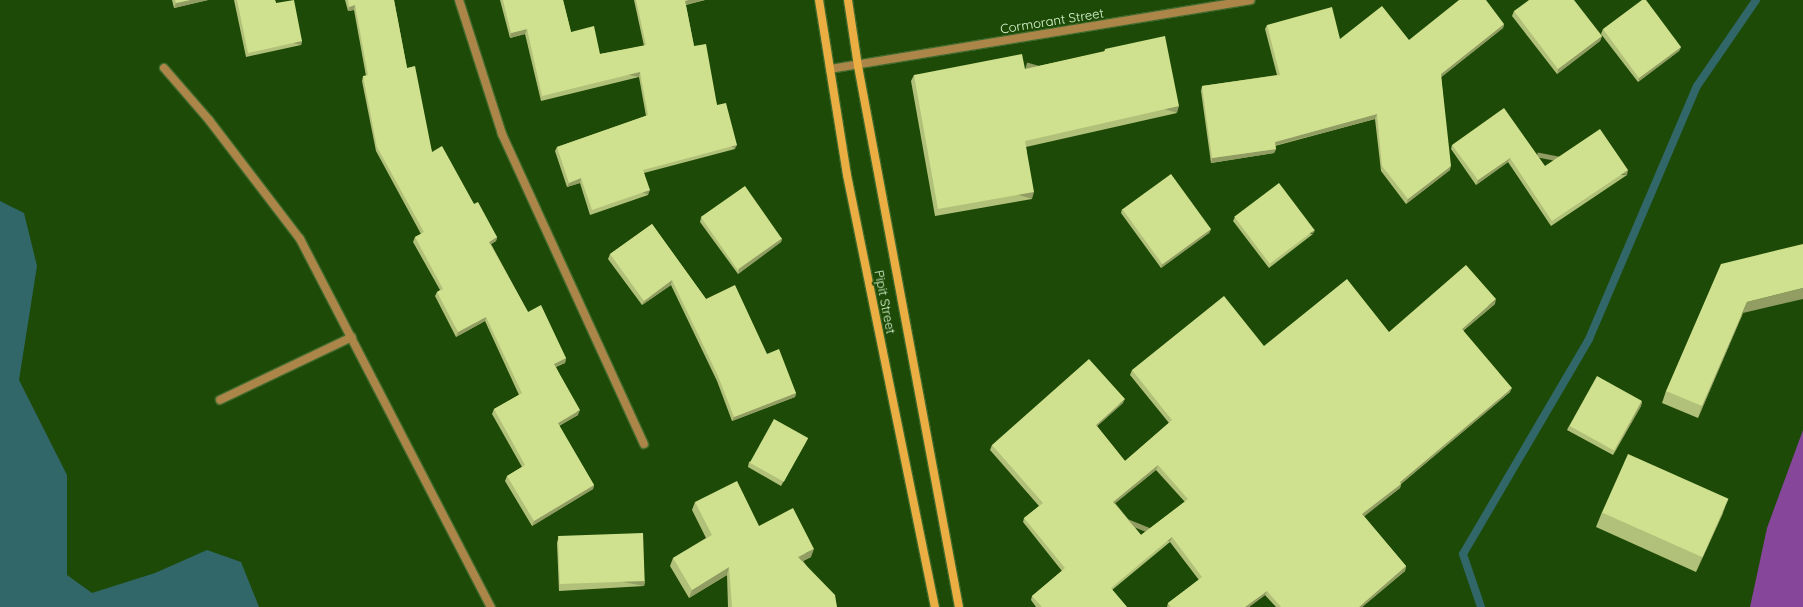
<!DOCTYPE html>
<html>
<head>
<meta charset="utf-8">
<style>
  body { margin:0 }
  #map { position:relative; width:1803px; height:607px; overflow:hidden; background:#1d4a07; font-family:Quicksand,sans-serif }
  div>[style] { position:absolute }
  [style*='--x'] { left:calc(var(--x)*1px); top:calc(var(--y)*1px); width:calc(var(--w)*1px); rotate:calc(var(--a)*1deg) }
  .green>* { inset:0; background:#864699 }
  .water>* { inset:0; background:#316769 }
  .stream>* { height:8px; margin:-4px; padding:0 4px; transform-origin:4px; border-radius:4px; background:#316769 }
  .roads { filter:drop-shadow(1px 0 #406a2c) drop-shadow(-1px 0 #406a2c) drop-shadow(0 1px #406a2c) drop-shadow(0 -1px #406a2c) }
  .street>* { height:8px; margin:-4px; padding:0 4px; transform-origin:4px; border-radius:4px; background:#ac8649 }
  .secondary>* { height:8px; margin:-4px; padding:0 4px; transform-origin:4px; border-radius:4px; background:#eaae43 }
  .wall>* { inset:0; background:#b2c17a }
  .shaded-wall>* { inset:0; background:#919d63; transform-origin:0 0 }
  .building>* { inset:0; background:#cfe08e; transform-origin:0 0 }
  span { translate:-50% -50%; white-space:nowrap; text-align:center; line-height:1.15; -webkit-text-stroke:4px #1d4a07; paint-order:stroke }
  .street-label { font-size:13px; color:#e0fad7 }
</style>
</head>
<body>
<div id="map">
  <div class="green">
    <div style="clip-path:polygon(1803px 430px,1803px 607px,1750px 607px,1767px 528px)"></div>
  </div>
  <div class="water">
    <div style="clip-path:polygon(0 201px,24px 213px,37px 266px,19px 380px,67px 475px,67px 575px,92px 593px,155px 573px,207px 550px,241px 562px,259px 607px,0 607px)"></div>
  </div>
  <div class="stream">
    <div style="--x:1481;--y:607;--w:56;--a:-108.8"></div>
    <div style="--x:1463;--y:554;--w:249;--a:-59.6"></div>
    <div style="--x:1589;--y:339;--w:275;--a:-66.9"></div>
    <div style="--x:1697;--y:86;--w:104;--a:-55.5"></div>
  </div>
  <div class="roads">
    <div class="street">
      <div style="--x:459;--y:0;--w:141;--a:72.2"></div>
      <div style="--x:502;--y:134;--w:341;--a:65.4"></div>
      <div style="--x:164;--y:68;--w:69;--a:49.1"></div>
      <div style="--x:209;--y:120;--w:150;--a:52.6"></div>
      <div style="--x:300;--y:239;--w:415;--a:62.6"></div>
      <div style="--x:830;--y:69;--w:426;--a:-9.3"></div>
      <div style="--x:220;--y:400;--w:146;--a:-25.5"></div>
    </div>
    <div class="secondary">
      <div style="--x:819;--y:0;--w:177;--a:80.9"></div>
      <div style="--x:847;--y:175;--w:441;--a:78.5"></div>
      <div style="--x:848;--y:0;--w:67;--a:81.4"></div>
      <div style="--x:858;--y:66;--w:550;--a:79.43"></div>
    </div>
  </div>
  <div class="wall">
    <div style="clip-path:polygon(172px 0,208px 0,174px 8px)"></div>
    <div style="clip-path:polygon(234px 0,275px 0,276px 3px,302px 41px,301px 45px,246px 57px)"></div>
    <div style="clip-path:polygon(345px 0,395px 0,394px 0,407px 68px,432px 152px,474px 204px,497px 237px,496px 241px,491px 244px,528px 312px,566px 358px,565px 363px,556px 367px,578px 415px,559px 426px,594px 485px,593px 489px,532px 526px,505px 481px,507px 476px,522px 467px,492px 414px,494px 409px,519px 395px,485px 321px,456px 337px,435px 296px,437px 292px,440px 290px,413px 242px,415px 237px,421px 234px,376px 151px,362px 81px,363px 76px,366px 76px,354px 10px,348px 11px)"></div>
    <div style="clip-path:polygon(500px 0,563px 0,571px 32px,600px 54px,644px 46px,634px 0,705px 0,686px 5px,694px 46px,717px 105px,735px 149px,644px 173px,648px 195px,590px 215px,580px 183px,567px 187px,555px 151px,557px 147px,646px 116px,639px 77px,541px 101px,525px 34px,510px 38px)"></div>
    <div style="clip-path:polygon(1514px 11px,1602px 36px,1600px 41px,1557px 74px,1512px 16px)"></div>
    <div style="clip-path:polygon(1504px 24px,1503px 28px,1441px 77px,1450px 170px,1406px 204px,1381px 171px,1375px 119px,1275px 146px,1276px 149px,1274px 153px,1211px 163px,1201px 91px,1202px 86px,1277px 75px,1265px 29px,1267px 25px,1340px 39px,1409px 40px)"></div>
    <div style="clip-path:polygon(1603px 29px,1681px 47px,1679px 51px,1638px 82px,1601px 34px)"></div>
    <div style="clip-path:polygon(1105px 49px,1177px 113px,1026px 147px,1032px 199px,935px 216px,911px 81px,914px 75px,1025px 69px,1104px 52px)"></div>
    <div style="clip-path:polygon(1452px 145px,1545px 166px,1627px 175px,1551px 226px,1508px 162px,1476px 185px,1451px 149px)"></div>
    <div style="clip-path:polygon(1122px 209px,1211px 229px,1209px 233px,1161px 268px,1121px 213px)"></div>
    <div style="clip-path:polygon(1235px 217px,1313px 234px,1269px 268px,1233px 221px)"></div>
    <div style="clip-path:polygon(701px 218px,782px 238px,781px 242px,738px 274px,700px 222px)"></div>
    <div style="clip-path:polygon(652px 224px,706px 299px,767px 354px,796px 393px,795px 397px,732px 421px,717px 381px,671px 285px,642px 305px,608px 259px,610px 254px)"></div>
    <div style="clip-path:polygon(evenodd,1495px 304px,1463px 331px,1510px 392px,1401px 484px,1400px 488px,1364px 516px,1406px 566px,1405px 571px,1362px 607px,1276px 607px,1265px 595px,1249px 607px,1167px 607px,1168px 603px,1199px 580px,1170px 542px,1112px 590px,1127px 607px,1036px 607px,1031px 600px,1032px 596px,1062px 571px,1023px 522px,1024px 518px,1039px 506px,990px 450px,992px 445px,1123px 403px,1097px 426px,1125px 461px,1169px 423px,1130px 375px,1132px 370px,1264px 346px,1389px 332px,1495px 304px,1156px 470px,1185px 502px,1141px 535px,1115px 503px,1156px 470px)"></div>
    <div style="clip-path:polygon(1743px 313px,1698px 418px,1662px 403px,1666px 391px)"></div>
    <div style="clip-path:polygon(1642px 401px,1641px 406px,1613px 455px,1567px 430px,1569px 426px)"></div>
    <div style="clip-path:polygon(808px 438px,806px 442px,781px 486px,748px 467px,749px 462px)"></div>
    <div style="clip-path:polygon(695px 502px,759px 526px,811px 557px,803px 561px,837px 607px,728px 607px,727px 575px,689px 598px,670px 566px,673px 558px,706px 538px,692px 510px)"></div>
    <div style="clip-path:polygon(1602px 512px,1723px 513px,1696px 572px,1596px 527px)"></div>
    <div style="clip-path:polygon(558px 539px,645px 581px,644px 586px,559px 591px,557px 543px)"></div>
  </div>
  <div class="shaded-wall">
    <div style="clip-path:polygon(190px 0,208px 0,174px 8px,176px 3px)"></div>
    <div style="clip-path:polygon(688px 0,705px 0,684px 5px,685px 1px)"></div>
    <div style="clip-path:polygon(355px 5px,354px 10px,348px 11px,349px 7px)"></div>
    <div style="clip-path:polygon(1504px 24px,1503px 28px,1439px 79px,1441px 74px)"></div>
    <div style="clip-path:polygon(527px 29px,525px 34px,510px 38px,511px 33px)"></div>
    <div style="clip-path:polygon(1602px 36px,1600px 41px,1557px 74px,1558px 69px)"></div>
    <div style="left:302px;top:41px;width:4px;height:55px;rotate:104deg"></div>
    <div style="clip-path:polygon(1681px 47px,1679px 51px,1638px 82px,1639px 78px)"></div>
    <div style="left:640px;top:72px;width:5px;height:101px;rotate:101deg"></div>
    <div style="left:1179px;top:106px;width:7px;height:158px;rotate:106deg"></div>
    <div style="clip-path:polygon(1377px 114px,1375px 119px,1273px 146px,1275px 142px)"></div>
    <div style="left:737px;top:145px;width:4px;height:97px;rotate:117deg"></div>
    <div style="clip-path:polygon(1276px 149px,1274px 153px,1211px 163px,1212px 158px)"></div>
    <div style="clip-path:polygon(1510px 158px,1508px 162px,1476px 185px,1478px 180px)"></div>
    <div style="clip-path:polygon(1451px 166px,1450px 170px,1406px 204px,1408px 199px)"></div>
    <div style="left:1628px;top:170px;width:5px;height:92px;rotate:101deg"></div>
    <div style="clip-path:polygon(581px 178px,580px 183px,567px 187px,569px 183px)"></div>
    <div style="left:650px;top:190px;width:5px;height:61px;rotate:112deg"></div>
    <div style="left:1034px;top:192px;width:7px;height:97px;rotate:106deg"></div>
    <div style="clip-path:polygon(1211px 229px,1209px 233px,1161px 268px,1162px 264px)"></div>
    <div style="left:1315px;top:230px;width:4px;height:56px;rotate:117deg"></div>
    <div style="clip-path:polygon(497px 237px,496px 241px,488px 246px,489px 242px)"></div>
    <div style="clip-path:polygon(782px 238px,781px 242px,738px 274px,739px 269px)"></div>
    <div style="clip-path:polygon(672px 280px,671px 285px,642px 305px,644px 301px)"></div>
    <div style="clip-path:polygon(1803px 288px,1803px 299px,1743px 313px,1698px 418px,1702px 406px,1747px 302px)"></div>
    <div style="clip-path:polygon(1496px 299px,1495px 304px,1460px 333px,1462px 329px)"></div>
    <div style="clip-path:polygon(486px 317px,485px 321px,456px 337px,458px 332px)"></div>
    <div style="clip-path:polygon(566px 358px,565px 363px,552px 368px,554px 364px)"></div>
    <div style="clip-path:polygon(1512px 388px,1510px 392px,1401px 484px,1400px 488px,1361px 519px,1362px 514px)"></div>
    <div style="clip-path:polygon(796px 393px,795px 397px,732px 421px,734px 417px)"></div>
    <div style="clip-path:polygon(1125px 399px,1123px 403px,1094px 429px,1096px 425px)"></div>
    <div style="clip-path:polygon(1642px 401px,1641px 406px,1613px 455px,1615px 451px)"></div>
    <div style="clip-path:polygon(580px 410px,578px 415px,556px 427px,558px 423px)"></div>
    <div style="clip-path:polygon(808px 438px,806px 442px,781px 486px,783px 481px)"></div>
    <div style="clip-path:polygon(1158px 465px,1156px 470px,1112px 506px,1113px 502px)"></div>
    <div style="clip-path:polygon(594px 485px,593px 489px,532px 526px,534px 521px)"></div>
    <div style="clip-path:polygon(1728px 499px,1723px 513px,1696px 572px,1702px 557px)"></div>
    <div style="left:1172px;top:537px;width:5px;height:80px;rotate:112deg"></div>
    <div style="clip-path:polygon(814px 549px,811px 557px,795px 565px,798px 557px)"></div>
    <div style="clip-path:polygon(1406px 566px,1405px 571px,1362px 607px,1359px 607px)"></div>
    <div style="clip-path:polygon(729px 567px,727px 575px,689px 598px,692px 590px)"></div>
    <div style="left:645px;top:581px;width:5px;height:84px;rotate:101deg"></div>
    <div style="clip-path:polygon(1267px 591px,1265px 595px,1249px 607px,1245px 607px)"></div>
  </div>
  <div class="building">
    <div style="clip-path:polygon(175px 0,190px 0,176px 3px)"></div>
    <div style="clip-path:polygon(237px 0,275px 0,276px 3px,294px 0,302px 41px,248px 53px)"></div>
    <div style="clip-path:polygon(348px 0,394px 0,407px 68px,415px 66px,432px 152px,442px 146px,474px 204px,478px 202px,497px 237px,489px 242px,528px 312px,541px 305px,566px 358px,554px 364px,580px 410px,558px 423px,594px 485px,534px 521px,507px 476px,525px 465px,494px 409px,522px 393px,486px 317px,458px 332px,437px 292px,443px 289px,415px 237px,424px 232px,377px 147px,363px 76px,368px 75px,355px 5px,349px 7px)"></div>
    <div style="clip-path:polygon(503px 0,563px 0,571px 32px,594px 26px,600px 54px,646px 45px,636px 0,688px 0,685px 1px,694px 46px,706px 44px,717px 105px,726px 103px,737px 145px,643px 170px,650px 190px,592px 210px,581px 178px,569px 183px,557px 147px,648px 115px,640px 72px,542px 96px,527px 29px,511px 33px)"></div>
    <div style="clip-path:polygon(1459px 0,1486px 0,1504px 24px,1441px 74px,1451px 166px,1408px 199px,1382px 166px,1377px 114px,1275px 142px,1276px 149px,1212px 158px,1202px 86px,1280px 75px,1267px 25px,1332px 7px,1340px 39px,1382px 6px,1409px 40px)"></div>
    <div style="clip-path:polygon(1529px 0,1574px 0,1602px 36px,1558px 69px,1514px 11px)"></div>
    <div style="clip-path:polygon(1642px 0,1646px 0,1681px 47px,1639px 78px,1603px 29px)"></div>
    <div style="clip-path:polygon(1165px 36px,1179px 106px,1025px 141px,1034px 192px,938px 209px,914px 75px,1022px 54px,1025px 69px,1105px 51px,1105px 49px)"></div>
    <div style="clip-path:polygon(1504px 108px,1545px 166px,1600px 129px,1628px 170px,1552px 221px,1510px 158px,1478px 180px,1452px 145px)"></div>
    <div style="left:1171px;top:174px;width:68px;height:60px;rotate:54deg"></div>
    <div style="left:1279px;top:183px;width:59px;height:56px;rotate:53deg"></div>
    <div style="left:745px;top:186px;width:64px;height:54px;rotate:55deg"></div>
    <div style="clip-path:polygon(652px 224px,706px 299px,735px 285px,767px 354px,779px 349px,796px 393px,734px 417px,718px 376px,672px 280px,644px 301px,610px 254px)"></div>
    <div style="clip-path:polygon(1803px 244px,1803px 288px,1747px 302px,1702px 406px,1666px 391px,1721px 264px)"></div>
    <div style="clip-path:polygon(evenodd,1466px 265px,1496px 299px,1462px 329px,1512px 388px,1400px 482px,1401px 484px,1362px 514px,1406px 566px,1359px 607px,1281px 607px,1267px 591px,1245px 607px,1171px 607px,1168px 603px,1202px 577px,1172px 537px,1111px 588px,1127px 607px,1042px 607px,1032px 596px,1065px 568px,1024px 518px,1043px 503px,992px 445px,1089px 359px,1125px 399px,1096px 425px,1125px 461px,1172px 420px,1132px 370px,1224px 296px,1264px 346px,1347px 279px,1389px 332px,1466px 265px,1158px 465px,1188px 499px,1141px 535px,1113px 502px,1158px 465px)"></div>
    <div style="left:1597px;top:376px;width:51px;height:57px;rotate:29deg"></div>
    <div style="left:774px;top:419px;width:39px;height:50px;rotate:29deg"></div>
    <div style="left:1628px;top:454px;width:110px;height:64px;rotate:24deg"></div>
    <div style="clip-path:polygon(737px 481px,759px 526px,793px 508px,814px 549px,798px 557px,835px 595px,837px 607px,732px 607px,729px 567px,692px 590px,673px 558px,712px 535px,695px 502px)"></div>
    <div style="left:643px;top:533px;width:48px;height:85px;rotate:88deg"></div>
  </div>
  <div class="street-label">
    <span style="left:1052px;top:21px;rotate:-9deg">Cormorant Street</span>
    <span style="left:885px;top:302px;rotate:79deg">Pipit Street</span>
  </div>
</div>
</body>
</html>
